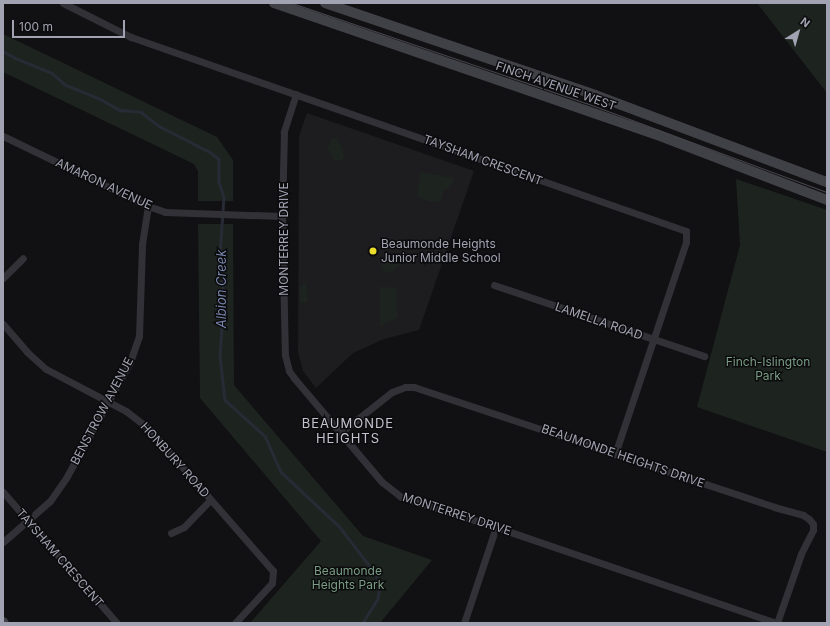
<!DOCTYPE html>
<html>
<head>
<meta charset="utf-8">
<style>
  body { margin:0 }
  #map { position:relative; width:830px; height:626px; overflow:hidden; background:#111012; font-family:Inter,sans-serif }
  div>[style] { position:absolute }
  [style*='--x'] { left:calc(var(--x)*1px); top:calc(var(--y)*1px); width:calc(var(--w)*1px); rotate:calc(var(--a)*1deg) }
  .built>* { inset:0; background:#1d1c1f }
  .green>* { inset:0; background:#1d241f }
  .stream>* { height:2.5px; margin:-1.25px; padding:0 1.25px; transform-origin:1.25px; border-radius:1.25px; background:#272b35 }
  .minor>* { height:7px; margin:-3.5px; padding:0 3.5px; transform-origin:3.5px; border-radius:3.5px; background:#323137 }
  .secondary>* { height:10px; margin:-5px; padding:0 5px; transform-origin:5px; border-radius:5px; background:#404047 }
  .tram>* { height:1px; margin:-0.5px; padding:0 0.5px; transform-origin:0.5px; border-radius:0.5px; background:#494850 }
  .dots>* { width:11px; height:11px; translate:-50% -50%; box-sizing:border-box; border:2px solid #0c0b0d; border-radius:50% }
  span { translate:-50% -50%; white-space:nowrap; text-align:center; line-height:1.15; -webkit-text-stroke:3px #0c0b0d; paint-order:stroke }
  .street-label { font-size:12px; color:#a2a3b2 }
  .poi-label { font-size:12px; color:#a2a3b2 }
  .left { translate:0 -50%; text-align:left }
  .park-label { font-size:12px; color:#799d84 }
  .water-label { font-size:13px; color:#7887ae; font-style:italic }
  .neighbourhood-label { font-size:13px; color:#c3c3cf; letter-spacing:1px }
  .frame { position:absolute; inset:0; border:4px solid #a2a3b2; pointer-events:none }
  .north { position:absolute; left:778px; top:12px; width:40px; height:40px; -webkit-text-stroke:3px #0c0b0d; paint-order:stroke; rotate:37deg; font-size:11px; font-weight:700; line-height:16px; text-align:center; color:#a2a3b2 }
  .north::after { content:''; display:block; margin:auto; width:14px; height:18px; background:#a2a3b2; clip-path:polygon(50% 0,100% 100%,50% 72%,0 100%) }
  .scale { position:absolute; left:12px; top:20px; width:113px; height:18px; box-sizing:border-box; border:2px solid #a2a3b2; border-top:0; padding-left:5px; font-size:12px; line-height:14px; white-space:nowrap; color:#a2a3b2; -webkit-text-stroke:3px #0c0b0d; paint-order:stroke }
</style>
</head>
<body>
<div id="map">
  <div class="built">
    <div style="clip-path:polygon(307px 113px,474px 171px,419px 330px,384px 339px,353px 353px,316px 388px,303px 371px,298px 352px,299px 136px)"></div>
  </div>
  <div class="green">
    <div style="clip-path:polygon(757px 3px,827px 3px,827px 93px)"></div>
    <div style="clip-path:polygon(3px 34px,217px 137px,233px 160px,233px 201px,198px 201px,198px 171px,194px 164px,3px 72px)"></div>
    <div style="clip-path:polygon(332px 138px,338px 138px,342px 148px,344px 157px,341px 160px,334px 160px,327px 149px)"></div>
    <div style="clip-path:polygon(420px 172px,453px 178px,454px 182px,447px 189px,444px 189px,441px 201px,431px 202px,417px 197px)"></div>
    <div style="clip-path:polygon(736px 179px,827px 210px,827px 452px,697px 407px,740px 245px)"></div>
    <div style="clip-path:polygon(198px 224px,233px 224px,234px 385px,363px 536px,432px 560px,380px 623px,250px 623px,321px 541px,200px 398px)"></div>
    <div style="clip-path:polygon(388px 255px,396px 257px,401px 263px,398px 268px,389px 273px,383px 270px,381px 267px,383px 258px)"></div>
    <div style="clip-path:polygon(306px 282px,308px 302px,300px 303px,300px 287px)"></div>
    <div style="clip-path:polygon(380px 287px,397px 288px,397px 318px,389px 321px,380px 327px)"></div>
  </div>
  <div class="stream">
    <div style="--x:3;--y:51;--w:14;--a:30"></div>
    <div style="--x:15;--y:58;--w:40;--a:22"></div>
    <div style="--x:52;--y:73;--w:18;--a:41"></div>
    <div style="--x:66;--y:85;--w:37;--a:22"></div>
    <div style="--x:100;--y:99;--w:23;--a:29"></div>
    <div style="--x:120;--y:110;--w:21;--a:5"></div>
    <div style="--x:141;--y:112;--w:23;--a:38"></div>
    <div style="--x:159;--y:126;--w:57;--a:27"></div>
    <div style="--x:210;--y:152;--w:11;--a:38"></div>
    <div style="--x:219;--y:159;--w:23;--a:90"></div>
    <div style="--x:219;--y:182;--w:16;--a:72"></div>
    <div style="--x:224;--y:197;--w:59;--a:93.9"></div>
    <div style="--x:220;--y:256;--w:43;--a:84.7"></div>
    <div style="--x:224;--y:299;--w:57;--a:94"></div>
    <div style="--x:220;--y:356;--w:44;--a:83.5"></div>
    <div style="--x:225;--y:400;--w:54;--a:42"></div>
    <div style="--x:265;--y:436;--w:39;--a:66"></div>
    <div style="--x:281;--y:472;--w:79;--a:43"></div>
    <div style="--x:339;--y:526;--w:59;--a:52.5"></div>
    <div style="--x:375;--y:573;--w:13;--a:67"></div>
    <div style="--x:380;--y:585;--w:14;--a:98"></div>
    <div style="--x:378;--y:599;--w:28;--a:122"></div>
  </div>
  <div class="minor">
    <div style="--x:63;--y:3;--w:76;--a:26.6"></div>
    <div style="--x:131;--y:37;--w:588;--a:19.27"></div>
    <div style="--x:686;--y:231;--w:11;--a:90"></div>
    <div style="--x:686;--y:242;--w:224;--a:108.5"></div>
    <div style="--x:296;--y:94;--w:40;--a:108"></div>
    <div style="--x:284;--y:132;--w:84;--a:91.4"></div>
    <div style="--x:282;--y:216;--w:139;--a:88.8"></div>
    <div style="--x:285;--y:355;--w:16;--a:76"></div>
    <div style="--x:289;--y:371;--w:9;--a:54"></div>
    <div style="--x:294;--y:378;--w:136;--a:49.8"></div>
    <div style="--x:382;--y:482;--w:24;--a:38"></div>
    <div style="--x:401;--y:497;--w:100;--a:17.5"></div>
    <div style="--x:496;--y:527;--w:297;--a:18.9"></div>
    <div style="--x:3;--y:136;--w:161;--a:25.8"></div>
    <div style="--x:148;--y:206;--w:18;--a:19"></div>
    <div style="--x:165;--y:212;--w:117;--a:2"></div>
    <div style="--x:3;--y:278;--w:28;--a:-45"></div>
    <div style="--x:494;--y:285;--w:222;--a:18.7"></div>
    <div style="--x:3;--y:324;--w:37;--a:49"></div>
    <div style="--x:27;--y:352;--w:25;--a:42"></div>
    <div style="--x:46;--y:369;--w:90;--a:27.7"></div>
    <div style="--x:126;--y:411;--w:31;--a:38"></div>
    <div style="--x:150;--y:430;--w:187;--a:48.9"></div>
    <div style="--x:273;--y:571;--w:12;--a:95"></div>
    <div style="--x:272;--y:583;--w:54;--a:132.8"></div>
    <div style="--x:340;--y:433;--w:66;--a:-38.3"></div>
    <div style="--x:392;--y:392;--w:14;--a:-21"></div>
    <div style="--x:405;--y:387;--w:9;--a:0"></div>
    <div style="--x:414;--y:387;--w:379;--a:18.4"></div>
    <div style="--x:774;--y:507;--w:30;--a:15"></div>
    <div style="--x:803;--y:515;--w:7;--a:34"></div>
    <div style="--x:809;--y:519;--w:6;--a:51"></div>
    <div style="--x:813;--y:524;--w:6;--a:90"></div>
    <div style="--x:813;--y:530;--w:27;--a:117"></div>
    <div style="--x:801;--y:554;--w:73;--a:109.2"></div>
    <div style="--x:3;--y:492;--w:174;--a:49"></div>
    <div style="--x:171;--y:533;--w:14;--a:-25"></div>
    <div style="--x:184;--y:527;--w:37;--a:-46"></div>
    <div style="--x:3;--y:542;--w:62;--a:-41.1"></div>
    <div style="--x:50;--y:501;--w:28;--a:-55"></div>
    <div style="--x:66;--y:478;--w:132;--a:-61.1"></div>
    <div style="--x:130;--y:362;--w:28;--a:-71"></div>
    <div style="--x:139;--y:336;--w:92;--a:-88.1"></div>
    <div style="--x:142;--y:244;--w:38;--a:-81"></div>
    <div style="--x:464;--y:623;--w:101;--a:-71.6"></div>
  </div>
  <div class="secondary">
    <div style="--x:274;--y:3;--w:403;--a:19"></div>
    <div style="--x:655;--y:134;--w:184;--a:21"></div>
    <div style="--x:325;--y:3;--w:285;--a:18.8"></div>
    <div style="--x:595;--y:95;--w:248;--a:20.6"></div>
    <div style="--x:3;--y:622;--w:1;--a:45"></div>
  </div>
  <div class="tram">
    <div style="--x:292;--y:3;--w:311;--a:18.8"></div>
    <div style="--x:586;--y:103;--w:257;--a:20.3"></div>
  </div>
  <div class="dots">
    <div style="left:373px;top:251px;background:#eede2c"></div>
  </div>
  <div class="street-label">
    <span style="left:556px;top:86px;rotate:19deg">FINCH AVENUE WEST</span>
    <span style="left:483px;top:160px;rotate:20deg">TAYSHAM CRESCENT</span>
    <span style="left:104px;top:184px;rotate:25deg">AMARON AVENUE</span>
    <span style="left:284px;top:239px;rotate:-90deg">MONTERREY DRIVE</span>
    <span style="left:599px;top:321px;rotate:19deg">LAMELLA ROAD</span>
    <span style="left:102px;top:411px;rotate:-62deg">BENSTROW AVENUE</span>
    <span style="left:623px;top:456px;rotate:19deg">BEAUMONDE HEIGHTS DRIVE</span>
    <span style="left:175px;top:460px;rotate:48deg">HONBURY ROAD</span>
    <span style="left:457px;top:514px;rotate:18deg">MONTERREY DRIVE</span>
    <span style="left:60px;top:558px;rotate:49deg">TAYSHAM CRESCENT</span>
  </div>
  <div class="poi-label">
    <span class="left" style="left:381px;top:251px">Beaumonde Heights<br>Junior Middle School</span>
  </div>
  <div class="park-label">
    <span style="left:768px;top:369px">Finch-Islington<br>Park</span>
    <span style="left:348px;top:578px">Beaumonde<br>Heights Park</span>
  </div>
  <div class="water-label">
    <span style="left:221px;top:289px;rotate:-90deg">Albion Creek</span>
  </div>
  <div class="neighbourhood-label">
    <span style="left:348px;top:431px">BEAUMONDE<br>HEIGHTS</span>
  </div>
  <div class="frame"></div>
  <div class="north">N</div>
  <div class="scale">100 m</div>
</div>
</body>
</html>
